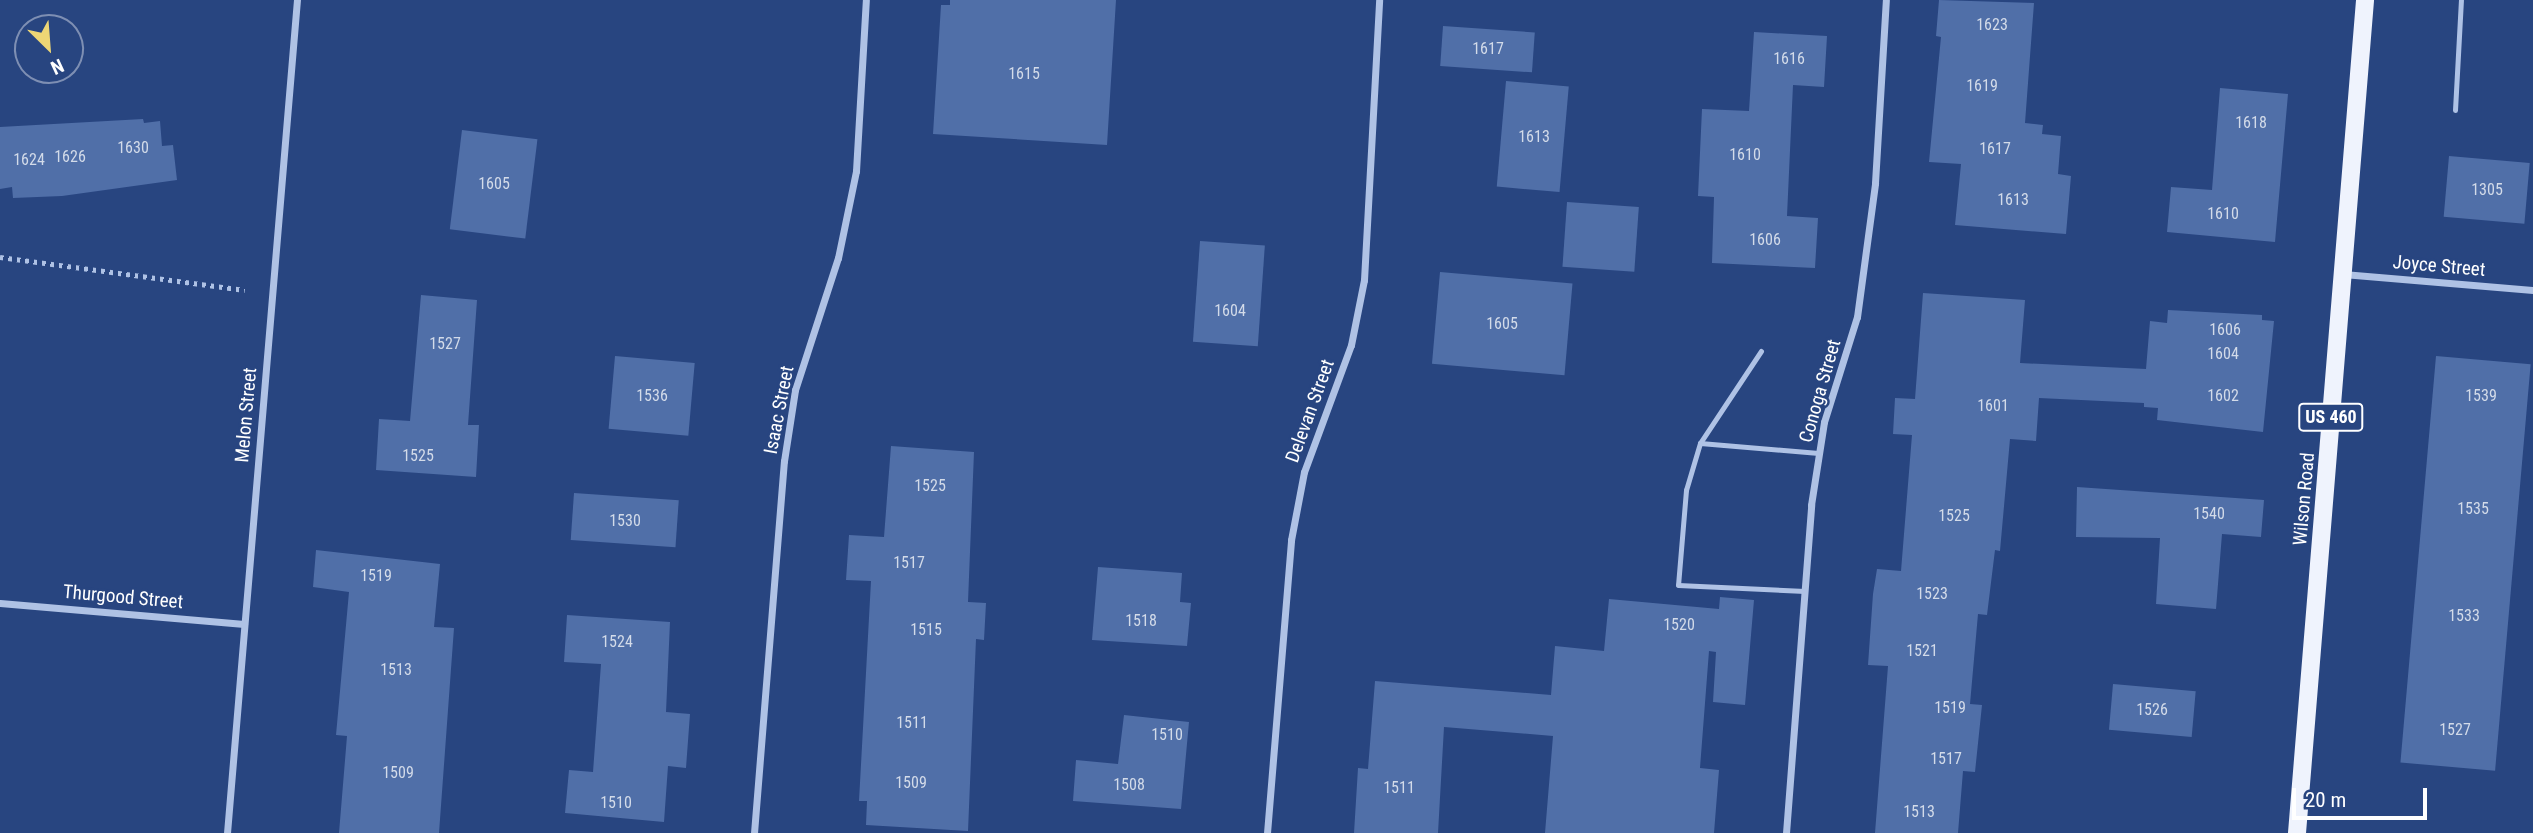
<!DOCTYPE html>
<html>
<head>
<meta charset="utf-8">
<style>
  body { margin:0 }
  #map { position:relative; width:2533px; height:833px; overflow:hidden; background:#284580; font-family:"Roboto Condensed",sans-serif }
  div>[style] { position:absolute }
  [style*='--x'] { left:calc(var(--x)*1px); top:calc(var(--y)*1px); width:calc(var(--w)*1px); rotate:calc(var(--a)*1deg) }
  .building>* { inset:0; background:#506fa8; transform-origin:0 0 }
  .path>* { height:4.5px; margin-top:-2.25px; transform-origin:0; background:repeating-linear-gradient(90deg,#afc2e5 0 3.5px,transparent 0 8.5px) }
  .service>* { height:5px; margin:-2.5px; padding:0 2.5px; transform-origin:2.5px; border-radius:2.5px; background:#afc2e5 }
  .minor>* { height:7px; margin:-3.5px; padding:0 3.5px; transform-origin:3.5px; border-radius:3.5px; background:#afc2e5 }
  .primary>* { height:18px; margin:-9px; padding:0 9px; transform-origin:9px; border-radius:9px; background:#eff3fd }
  span { translate:-50% -50%; white-space:nowrap; text-align:center; line-height:1.15; -webkit-text-stroke:5px #284580; paint-order:stroke }
  .number-label { font-size:16px; color:#d3dbe9 }
  .number-label span { -webkit-text-stroke-width:0 }
  .shield-label span { padding:2px 5px; background:#284580; border:2px solid; border-radius:5px; -webkit-text-stroke-width:0 }
  .shield-label { font-size:18px; color:#fff; font-weight:700 }
  .street-label { font-size:19px; color:#fff }
  .north { position:absolute; left:14px; top:14px; width:70px; height:70px; box-sizing:border-box; background:#284580; border:2px solid #7e8fb3; border-radius:50%; rotate:155deg; font-size:19px; font-weight:700; line-height:28px; text-align:center; color:#fff }
  .north::after { content:''; display:block; margin:auto; width:24px; height:32px; background:#edd675; clip-path:polygon(50% 0,100% 100%,50% 72%,0 100%) }
  .scale { position:absolute; left:2292px; top:788px; width:135px; height:32px; box-sizing:border-box; border:4px solid #fff; border-top:0; padding-left:9px; font-size:21px; line-height:24px; white-space:nowrap; color:#fff; -webkit-text-stroke:5px #284580; paint-order:stroke }
</style>
</head>
<body>
<div id="map">
  <div class="building">
    <div style="clip-path:polygon(950px 0,1116px 0,1107px 145px,933px 134px,941px 5px,950px 5px)"></div>
    <div style="clip-path:polygon(1939px 0,2034px 3px,2025px 123px,2043px 125px,2042px 134px,2061px 136px,2058px 174px,2071px 176px,2066px 234px,1955px 225px,1961px 164px,1929px 162px,1941px 37px,1936px 36px)"></div>
    <div style="left:1443px;top:26px;width:92px;height:40px;rotate:4deg"></div>
    <div style="clip-path:polygon(1754px 32px,1827px 36px,1824px 87px,1793px 85px,1787px 216px,1818px 218px,1815px 268px,1712px 263px,1714px 197px,1698px 196px,1702px 109px,1749px 111px)"></div>
    <div style="left:1506px;top:81px;width:63px;height:106px;rotate:5deg"></div>
    <div style="clip-path:polygon(2220px 88px,2288px 94px,2275px 242px,2167px 232px,2171px 187px,2212px 190px)"></div>
    <div style="clip-path:polygon(143px 119px,144px 123px,160px 121px,162px 146px,173px 145px,177px 180px,62px 196px,13px 198px,12px 187px,0 189px,0 127px)"></div>
    <div style="left:462px;top:130px;width:76px;height:100px;rotate:7deg"></div>
    <div style="left:2449px;top:156px;width:81px;height:61px;rotate:5deg"></div>
    <div style="left:1567px;top:202px;width:72px;height:65px;rotate:4deg"></div>
    <div style="left:1200px;top:241px;width:65px;height:101px;rotate:4deg"></div>
    <div style="left:1440px;top:272px;width:133px;height:92px;rotate:5deg"></div>
    <div style="clip-path:polygon(1923px 293px,2025px 300px,2020px 363px,2146px 369px,2150px 321px,2167px 323px,2168px 310px,2262px 315px,2262px 320px,2274px 321px,2263px 432px,2157px 420px,2158px 408px,2144px 407px,2144px 403px,2039px 398px,2036px 441px,2010px 439px,2000px 551px,1995px 550px,1987px 615px,1978px 614px,1970px 704px,1982px 705px,1975px 772px,1963px 771px,1958px 833px,1875px 833px,1888px 666px,1868px 665px,1873px 594px,1877px 569px,1901px 571px,1912px 435px,1893px 434px,1895px 398px,1915px 399px)"></div>
    <div style="clip-path:polygon(421px 295px,477px 300px,468px 425px,479px 425px,476px 477px,376px 470px,379px 419px,410px 421px)"></div>
    <div style="left:615px;top:356px;width:80px;height:73px;rotate:5deg"></div>
    <div style="left:2436px;top:356px;width:95px;height:408px;rotate:5deg"></div>
    <div style="clip-path:polygon(891px 446px,974px 452px,968px 602px,986px 603px,984px 640px,976px 639px,968px 831px,866px 825px,867px 801px,859px 801px,871px 581px,846px 580px,849px 535px,884px 537px)"></div>
    <div style="clip-path:polygon(2077px 487px,2264px 500px,2261px 537px,2222px 534px,2216px 609px,2156px 604px,2160px 538px,2076px 537px)"></div>
    <div style="left:574px;top:493px;width:105px;height:47px;rotate:4deg"></div>
    <div style="clip-path:polygon(316px 550px,440px 564px,434px 627px,454px 628px,439px 833px,339px 833px,347px 736px,336px 735px,349px 592px,313px 587px)"></div>
    <div style="clip-path:polygon(1098px 567px,1182px 573px,1180px 602px,1191px 603px,1187px 646px,1092px 640px)"></div>
    <div style="clip-path:polygon(1720px 597px,1754px 600px,1745px 705px,1713px 702px,1716px 652px,1709px 651px,1700px 768px,1719px 770px,1714px 833px,1545px 833px,1553px 736px,1444px 727px,1438px 833px,1354px 833px,1358px 768px,1368px 769px,1375px 681px,1551px 695px,1555px 646px,1604px 651px,1609px 599px,1719px 609px)"></div>
    <div style="clip-path:polygon(567px 615px,670px 622px,666px 712px,690px 714px,686px 768px,668px 766px,664px 822px,565px 813px,569px 770px,593px 772px,601px 664px,564px 662px)"></div>
    <div style="left:2113px;top:684px;width:83px;height:46px;rotate:5deg"></div>
    <div style="clip-path:polygon(1124px 715px,1189px 722px,1181px 809px,1073px 801px,1076px 760px,1118px 764px)"></div>
  </div>
  <div class="path">
    <div style="--x:0;--y:257;--w:247;--a:7.7"></div>
  </div>
  <div class="service">
    <div style="--x:2455;--y:110;--w:110;--a:-86.9"></div>
    <div style="--x:1761;--y:351;--w:110;--a:123.5"></div>
    <div style="--x:1700;--y:443;--w:49;--a:106.6"></div>
    <div style="--x:1686;--y:490;--w:95;--a:94.8"></div>
    <div style="--x:1678;--y:585;--w:127;--a:2.7"></div>
    <div style="--x:1700;--y:443;--w:119;--a:4.8"></div>
  </div>
  <div class="minor">
    <div style="--x:2343;--y:274;--w:191;--a:4.8"></div>
    <div style="--x:0;--y:603;--w:245;--a:4.9"></div>
    <div style="--x:227;--y:833;--w:836;--a:-85.2"></div>
    <div style="--x:754;--y:833;--w:373;--a:-85.4"></div>
    <div style="--x:784;--y:461;--w:72;--a:-81.2"></div>
    <div style="--x:795;--y:390;--w:139;--a:-72"></div>
    <div style="--x:838;--y:258;--w:89;--a:-78.3"></div>
    <div style="--x:856;--y:171;--w:171;--a:-86.7"></div>
    <div style="--x:1267;--y:833;--w:294;--a:-85.3"></div>
    <div style="--x:1291;--y:540;--w:69;--a:-79.2"></div>
    <div style="--x:1304;--y:472;--w:135;--a:-69.7"></div>
    <div style="--x:1351;--y:345;--w:66;--a:-78.7"></div>
    <div style="--x:1364;--y:280;--w:280;--a:-86.9"></div>
    <div style="--x:1786;--y:833;--w:329;--a:-85.6"></div>
    <div style="--x:1811;--y:505;--w:84;--a:-81.1"></div>
    <div style="--x:1824;--y:422;--w:110;--a:-72.6"></div>
    <div style="--x:1857;--y:317;--w:135;--a:-82.3"></div>
    <div style="--x:1875;--y:183;--w:183;--a:-86.6"></div>
  </div>
  <div class="primary">
    <div style="--x:2297;--y:833;--w:836;--a:-85.33"></div>
  </div>
  <div class="number-label">
    <span style="left:1992px;top:25px">1623</span>
    <span style="left:1488px;top:49px">1617</span>
    <span style="left:1789px;top:59px">1616</span>
    <span style="left:1024px;top:74px">1615</span>
    <span style="left:1982px;top:86px">1619</span>
    <span style="left:2251px;top:123px">1618</span>
    <span style="left:1534px;top:137px">1613</span>
    <span style="left:133px;top:148px">1630</span>
    <span style="left:1995px;top:149px">1617</span>
    <span style="left:1745px;top:155px">1610</span>
    <span style="left:70px;top:157px">1626</span>
    <span style="left:29px;top:160px">1624</span>
    <span style="left:494px;top:184px">1605</span>
    <span style="left:2487px;top:190px">1305</span>
    <span style="left:2013px;top:200px">1613</span>
    <span style="left:2223px;top:214px">1610</span>
    <span style="left:1765px;top:240px">1606</span>
    <span style="left:1230px;top:311px">1604</span>
    <span style="left:1502px;top:324px">1605</span>
    <span style="left:2225px;top:330px">1606</span>
    <span style="left:445px;top:344px">1527</span>
    <span style="left:2223px;top:354px">1604</span>
    <span style="left:652px;top:396px">1536</span>
    <span style="left:2223px;top:396px">1602</span>
    <span style="left:2481px;top:396px">1539</span>
    <span style="left:1993px;top:406px">1601</span>
    <span style="left:418px;top:456px">1525</span>
    <span style="left:930px;top:486px">1525</span>
    <span style="left:2473px;top:509px">1535</span>
    <span style="left:2209px;top:514px">1540</span>
    <span style="left:1954px;top:516px">1525</span>
    <span style="left:625px;top:521px">1530</span>
    <span style="left:909px;top:563px">1517</span>
    <span style="left:376px;top:576px">1519</span>
    <span style="left:1932px;top:594px">1523</span>
    <span style="left:2464px;top:616px">1533</span>
    <span style="left:1141px;top:621px">1518</span>
    <span style="left:1679px;top:625px">1520</span>
    <span style="left:926px;top:630px">1515</span>
    <span style="left:617px;top:642px">1524</span>
    <span style="left:1922px;top:651px">1521</span>
    <span style="left:396px;top:670px">1513</span>
    <span style="left:1950px;top:708px">1519</span>
    <span style="left:2152px;top:710px">1526</span>
    <span style="left:912px;top:723px">1511</span>
    <span style="left:2455px;top:730px">1527</span>
    <span style="left:1167px;top:735px">1510</span>
    <span style="left:1946px;top:759px">1517</span>
    <span style="left:398px;top:773px">1509</span>
    <span style="left:911px;top:783px">1509</span>
    <span style="left:1129px;top:785px">1508</span>
    <span style="left:1399px;top:788px">1511</span>
    <span style="left:616px;top:803px">1510</span>
    <span style="left:1919px;top:812px">1513</span>
  </div>
  <div class="shield-label">
    <span style="left:2331px;top:417px">US 460</span>
  </div>
  <div class="street-label">
    <span style="left:2439px;top:266px;rotate:5deg">Joyce Street</span>
    <span style="left:1820px;top:391px;rotate:-74deg">Conoga Street</span>
    <span style="left:779px;top:410px;rotate:-79deg">Isaac Street</span>
    <span style="left:1310px;top:411px;rotate:-70deg">Delevan Street</span>
    <span style="left:246px;top:415px;rotate:-85deg">Melon Street</span>
    <span style="left:2304px;top:499px;rotate:-85deg">Wilson Road</span>
    <span style="left:123px;top:597px;rotate:5deg">Thurgood Street</span>
  </div>
  <div class="north">N</div>
  <div class="scale">20 m</div>
</div>
</body>
</html>
